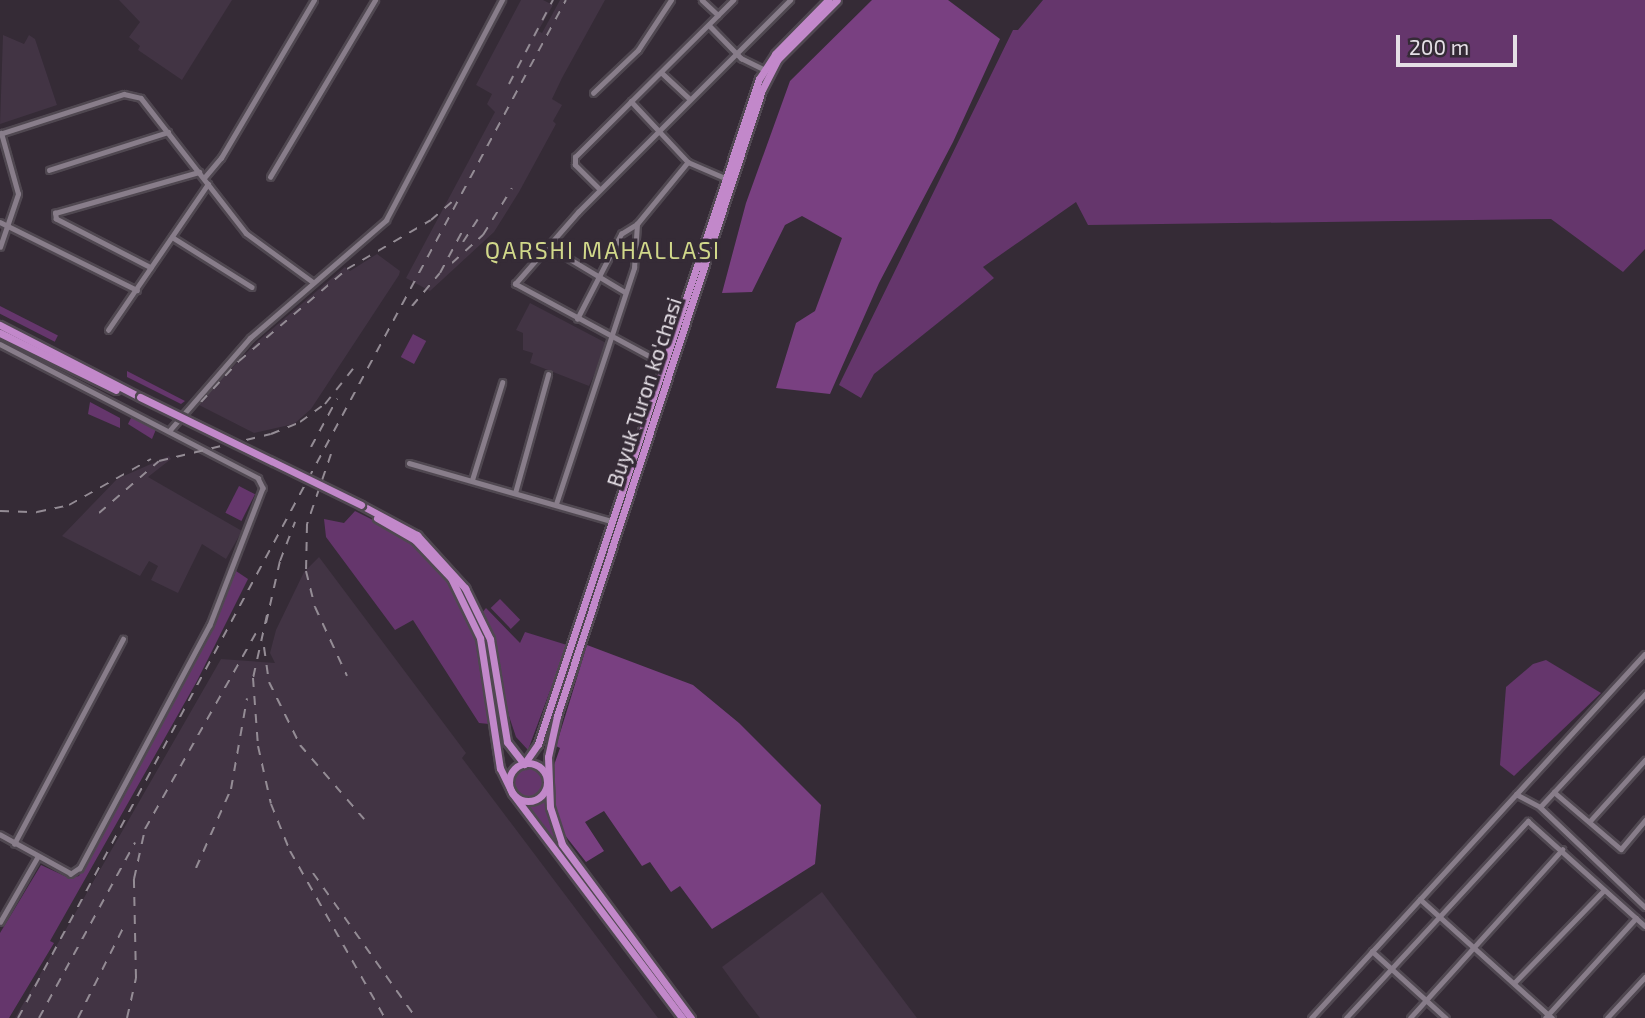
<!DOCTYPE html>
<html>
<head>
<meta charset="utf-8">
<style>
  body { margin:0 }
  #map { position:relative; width:1645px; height:1018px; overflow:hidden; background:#352b36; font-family:"Exo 2",sans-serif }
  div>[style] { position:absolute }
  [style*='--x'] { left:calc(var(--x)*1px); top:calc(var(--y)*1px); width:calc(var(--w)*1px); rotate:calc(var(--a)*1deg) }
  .built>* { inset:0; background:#423444 }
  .green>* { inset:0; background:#65366c; transform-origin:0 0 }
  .round { border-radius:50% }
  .forest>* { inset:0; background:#794081 }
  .roads { filter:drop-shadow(2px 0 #504851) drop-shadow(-2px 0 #504851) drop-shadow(0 2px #504851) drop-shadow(0 -2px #504851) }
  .minor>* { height:4.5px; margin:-2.25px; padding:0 2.25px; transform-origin:2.25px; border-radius:2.25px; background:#887d8a }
  .tertiary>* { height:5px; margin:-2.5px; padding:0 2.5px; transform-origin:2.5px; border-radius:2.5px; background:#887d8a }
  .primary>* { height:7px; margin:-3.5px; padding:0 3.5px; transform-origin:3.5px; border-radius:3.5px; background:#c288ca }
  .primary>.ring { margin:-3.5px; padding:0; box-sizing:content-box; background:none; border:7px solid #c288ca; border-radius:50% }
  .rail>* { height:2px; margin-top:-1px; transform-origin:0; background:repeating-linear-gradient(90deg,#948c95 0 9px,transparent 0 18px) }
  .bridges { filter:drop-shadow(2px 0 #504851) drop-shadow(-2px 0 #504851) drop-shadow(0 2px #504851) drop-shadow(0 -2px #504851) }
  .primary-bridge>* { height:7px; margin:-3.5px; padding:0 3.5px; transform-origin:3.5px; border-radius:3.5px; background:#c288ca }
  span { translate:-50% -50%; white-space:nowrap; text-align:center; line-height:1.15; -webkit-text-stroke:7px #352b36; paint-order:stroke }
  .street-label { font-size:21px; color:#e5dfe6 }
  .neighbourhood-label { font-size:23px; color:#d1d88a; letter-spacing:2px }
  .scale { position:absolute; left:1396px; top:35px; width:121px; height:32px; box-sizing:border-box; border:4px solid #e5dfe6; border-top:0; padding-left:9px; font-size:21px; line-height:24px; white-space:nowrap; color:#e5dfe6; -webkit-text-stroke:5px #352b36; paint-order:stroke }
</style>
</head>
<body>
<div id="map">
  <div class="built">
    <div style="clip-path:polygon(119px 0,232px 0,182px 80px,138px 50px,140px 46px,129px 37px,140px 22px)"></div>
    <div style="clip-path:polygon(521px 0,543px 0,553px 5px,538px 31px,542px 33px,560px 0,605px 0,562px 78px,552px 99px,562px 105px,553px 121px,556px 124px,519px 192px,494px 232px,430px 291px,406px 278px,495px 112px,487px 104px,492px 94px,476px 85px)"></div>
    <div style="clip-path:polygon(3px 35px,24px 44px,29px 35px,35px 39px,57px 105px,0 124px)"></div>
    <div style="clip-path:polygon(377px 254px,400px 271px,399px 275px,311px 409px,294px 424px,254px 433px,197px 404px,258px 341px,345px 267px,350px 271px)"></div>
    <div style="clip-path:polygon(530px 303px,608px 344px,589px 386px,530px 363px,533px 353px,523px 350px,523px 333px,516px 330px)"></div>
    <div style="clip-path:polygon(169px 456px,171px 459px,148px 477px,242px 531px,226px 559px,202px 544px,178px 593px,151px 580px,158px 566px,149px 561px,140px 576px,62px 536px,117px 479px)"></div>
    <div style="clip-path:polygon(319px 557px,466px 753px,462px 758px,658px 1018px,15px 1018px,221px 659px,275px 663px,270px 653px,276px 630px,304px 572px)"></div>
    <div style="clip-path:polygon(822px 892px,917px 1018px,760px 1018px,746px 1000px,722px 967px)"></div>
  </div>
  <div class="green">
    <div style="clip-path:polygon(1043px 0,1645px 0,1645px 249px,1623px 272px,1551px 219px,1088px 225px,1076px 202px,983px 267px,994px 278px,874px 374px,861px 398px,839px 385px,1013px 30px,1018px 30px)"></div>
    <div style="left:0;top:306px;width:65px;height:7px;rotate:27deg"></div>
    <div style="left:413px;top:334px;width:15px;height:26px;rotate:28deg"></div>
    <div style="clip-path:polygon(127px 371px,185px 401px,181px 404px,127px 377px)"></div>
    <div style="clip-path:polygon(90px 402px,120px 418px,120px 428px,88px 414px)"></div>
    <div style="clip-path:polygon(133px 414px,157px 427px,152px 439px,128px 424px)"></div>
    <div style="left:239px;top:486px;width:18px;height:30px;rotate:27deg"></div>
    <div style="clip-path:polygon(355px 511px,403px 535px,430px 556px,449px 580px,475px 636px,489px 724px,479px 723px,413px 620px,395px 630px,326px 537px,324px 519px,344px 523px)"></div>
    <div style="clip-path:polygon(236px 571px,248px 579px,197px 681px,50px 941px,54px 943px,9px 1018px,0 1018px,0 933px,41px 865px,69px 878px,79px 876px,212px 629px)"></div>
    <div style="left:500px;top:599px;width:29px;height:13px;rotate:46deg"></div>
    <div style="clip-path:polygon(486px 608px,520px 643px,525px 632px,567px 645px,528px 750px,516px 737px,509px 716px,494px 642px,482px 613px)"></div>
    <div style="clip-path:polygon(1546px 660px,1601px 693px,1514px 776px,1500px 765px,1506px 687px,1533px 664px)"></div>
    <div class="round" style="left:514px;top:767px;width:30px;height:30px"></div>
    <div style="clip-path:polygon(545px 798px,547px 812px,557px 843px,528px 806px)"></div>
  </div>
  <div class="forest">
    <div style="clip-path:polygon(872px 0,948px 0,1000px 39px,953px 142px,879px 283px,830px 394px,776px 388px,796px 323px,815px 311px,842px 238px,802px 216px,785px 225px,752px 292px,722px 293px,746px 203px,790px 81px)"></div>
    <div style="clip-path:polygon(587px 645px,693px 685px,739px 723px,821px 805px,815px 864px,712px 929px,680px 886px,671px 892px,650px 862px,642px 866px,604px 811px,585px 822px,604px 851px,586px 862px,564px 834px,553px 801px,553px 768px,560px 748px,556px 746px)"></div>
  </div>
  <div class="roads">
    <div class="minor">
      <div style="--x:702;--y:0;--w:22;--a:43"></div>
      <div style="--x:710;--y:26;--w:45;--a:45.9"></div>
      <div style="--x:741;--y:58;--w:25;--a:26"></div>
      <div style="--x:662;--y:73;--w:38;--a:43"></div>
      <div style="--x:593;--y:93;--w:62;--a:-43.7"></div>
      <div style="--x:638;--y:50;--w:60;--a:-56.6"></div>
      <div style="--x:631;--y:101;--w:83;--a:46.9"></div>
      <div style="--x:688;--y:162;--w:40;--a:23.4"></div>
      <div style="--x:0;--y:134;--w:130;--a:-17.9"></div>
      <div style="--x:124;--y:94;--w:17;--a:13"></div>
      <div style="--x:141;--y:98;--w:171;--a:52.1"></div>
      <div style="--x:246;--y:233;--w:83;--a:36.2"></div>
      <div style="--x:49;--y:170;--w:125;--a:-17.7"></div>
      <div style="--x:270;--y:177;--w:206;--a:-59.3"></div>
      <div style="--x:204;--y:178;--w:26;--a:-50"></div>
      <div style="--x:221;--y:158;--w:183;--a:-59.5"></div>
      <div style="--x:599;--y:189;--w:34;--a:-135"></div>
      <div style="--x:575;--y:165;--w:8;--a:-90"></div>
      <div style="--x:575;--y:157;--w:223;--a:-44.8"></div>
      <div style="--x:0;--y:222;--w:153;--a:26.4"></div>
      <div style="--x:172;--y:237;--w:94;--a:32"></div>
      <div style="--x:548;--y:246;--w:90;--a:30.9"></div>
      <div style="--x:0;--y:247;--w:56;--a:-71.2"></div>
      <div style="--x:18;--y:194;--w:63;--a:-105.6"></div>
      <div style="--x:151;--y:268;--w:107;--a:-152.7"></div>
      <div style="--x:56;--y:219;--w:6;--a:-99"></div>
      <div style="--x:55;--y:213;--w:150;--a:-15.9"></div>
      <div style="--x:577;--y:319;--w:96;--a:-62.6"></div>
      <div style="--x:621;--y:234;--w:19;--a:-32"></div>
      <div style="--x:637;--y:224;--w:80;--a:-50.6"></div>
      <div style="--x:108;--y:330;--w:177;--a:-55.6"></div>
      <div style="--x:0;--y:344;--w:291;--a:27.4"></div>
      <div style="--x:258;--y:478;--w:11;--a:63"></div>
      <div style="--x:263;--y:488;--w:147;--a:111.1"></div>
      <div style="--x:210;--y:625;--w:276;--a:118.1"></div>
      <div style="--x:80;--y:868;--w:11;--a:146"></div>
      <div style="--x:71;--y:874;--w:81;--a:-151.2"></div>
      <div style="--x:663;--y:364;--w:168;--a:-151.6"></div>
      <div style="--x:515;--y:284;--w:96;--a:-48.8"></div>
      <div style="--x:578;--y:212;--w:300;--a:-45"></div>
      <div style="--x:170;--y:430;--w:122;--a:-49"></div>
      <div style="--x:250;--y:338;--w:180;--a:-40.9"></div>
      <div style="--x:386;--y:220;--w:249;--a:-62.2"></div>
      <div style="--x:409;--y:463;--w:210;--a:16"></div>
      <div style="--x:472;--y:480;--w:102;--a:-72.8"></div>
      <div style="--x:515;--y:493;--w:123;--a:-74.4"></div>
      <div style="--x:556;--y:504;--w:249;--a:-71.7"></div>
      <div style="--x:634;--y:268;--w:44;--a:-86.1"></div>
      <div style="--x:1554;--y:792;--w:134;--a:-47.1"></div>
      <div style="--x:1516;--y:794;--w:27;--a:28"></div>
      <div style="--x:1540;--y:807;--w:145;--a:43.6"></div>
      <div style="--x:1540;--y:807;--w:21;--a:-47"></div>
      <div style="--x:1554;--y:792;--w:88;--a:40.4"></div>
      <div style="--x:1621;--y:849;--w:38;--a:-50"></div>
      <div style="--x:1590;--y:821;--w:82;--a:-48"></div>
      <div style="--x:14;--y:844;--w:232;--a:-62"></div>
      <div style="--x:1420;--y:899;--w:178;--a:42"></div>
      <div style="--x:0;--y:922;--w:74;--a:-60"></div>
      <div style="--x:1372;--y:951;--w:100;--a:42.2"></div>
      <div style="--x:1514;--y:983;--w:129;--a:-45.9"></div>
      <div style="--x:1346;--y:1018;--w:268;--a:-47.3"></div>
      <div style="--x:1528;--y:821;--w:157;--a:41.9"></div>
      <div style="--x:1410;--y:1018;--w:227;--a:-47.9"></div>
      <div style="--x:1545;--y:1018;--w:135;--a:-47.7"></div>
      <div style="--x:1607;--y:1018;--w:56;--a:-47.2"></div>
    </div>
    <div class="tertiary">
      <div style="--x:1311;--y:1018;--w:494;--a:-47.5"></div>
    </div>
    <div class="primary">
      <div style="--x:0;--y:325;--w:157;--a:27.2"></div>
      <div style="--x:0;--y:333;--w:129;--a:26.2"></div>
      <div style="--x:361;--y:505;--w:64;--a:28.2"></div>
      <div style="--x:417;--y:535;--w:72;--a:47.8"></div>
      <div style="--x:465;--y:588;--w:57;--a:63.9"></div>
      <div style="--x:490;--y:639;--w:104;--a:80.6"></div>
      <div style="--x:507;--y:742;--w:28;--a:52"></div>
      <div style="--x:524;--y:764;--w:24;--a:-55"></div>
      <div style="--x:538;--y:744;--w:701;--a:-71.62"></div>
      <div style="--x:759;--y:79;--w:30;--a:-57"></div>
      <div style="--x:775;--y:54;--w:76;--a:-45.5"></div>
      <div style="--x:377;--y:518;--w:44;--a:30.1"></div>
      <div style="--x:415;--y:540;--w:52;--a:46.5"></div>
      <div style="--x:451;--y:578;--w:67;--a:64.2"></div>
      <div style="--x:480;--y:638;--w:132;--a:81.3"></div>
      <div style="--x:500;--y:768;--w:28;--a:64"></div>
      <div style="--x:512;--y:793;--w:282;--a:52.9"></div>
      <div class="ring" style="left:509px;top:763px;width:31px;height:31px"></div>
      <div style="--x:691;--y:1018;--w:217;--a:-126.6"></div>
      <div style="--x:562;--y:844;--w:39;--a:-108"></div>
      <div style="--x:550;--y:807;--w:50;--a:-92.3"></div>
      <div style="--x:548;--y:757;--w:42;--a:-77.6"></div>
      <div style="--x:557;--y:716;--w:659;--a:-71.87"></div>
      <div style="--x:762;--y:90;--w:35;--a:-63"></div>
      <div style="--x:778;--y:59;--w:83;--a:-45"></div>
    </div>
  </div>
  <div class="rail">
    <div style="--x:509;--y:84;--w:95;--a:-62.4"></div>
    <div style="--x:463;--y:242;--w:27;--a:-57"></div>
    <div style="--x:452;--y:263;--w:42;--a:-42.1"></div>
    <div style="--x:483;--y:235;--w:55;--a:-58.3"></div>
    <div style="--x:412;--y:306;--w:43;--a:-49.7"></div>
    <div style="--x:440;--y:273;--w:51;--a:-61.9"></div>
    <div style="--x:201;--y:402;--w:56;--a:-47.2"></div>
    <div style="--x:239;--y:361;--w:142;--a:-40.4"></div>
    <div style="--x:347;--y:269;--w:97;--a:-30.3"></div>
    <div style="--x:431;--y:220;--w:29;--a:-41"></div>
    <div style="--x:311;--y:447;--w:55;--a:-61.6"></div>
    <div style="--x:331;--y:454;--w:74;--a:108.9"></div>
    <div style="--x:307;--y:524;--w:47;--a:91.2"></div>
    <div style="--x:306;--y:571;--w:37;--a:76"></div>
    <div style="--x:315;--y:607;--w:76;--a:65.1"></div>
    <div style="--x:0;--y:511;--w:37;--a:2"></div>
    <div style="--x:37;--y:512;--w:33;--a:-12"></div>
    <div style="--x:69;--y:505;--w:94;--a:-29.3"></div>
    <div style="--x:99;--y:513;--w:79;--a:-40.9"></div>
    <div style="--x:159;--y:461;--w:115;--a:-13.6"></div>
    <div style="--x:271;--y:434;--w:31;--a:-22"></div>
    <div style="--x:300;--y:422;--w:31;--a:-36"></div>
    <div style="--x:325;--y:404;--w:50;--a:-51.5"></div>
    <div style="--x:267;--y:615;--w:65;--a:102.5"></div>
    <div style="--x:253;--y:678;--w:68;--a:85.8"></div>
    <div style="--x:258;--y:746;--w:59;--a:77.4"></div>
    <div style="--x:271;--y:804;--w:51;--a:68"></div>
    <div style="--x:290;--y:851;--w:192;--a:60.4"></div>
    <div style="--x:266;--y:623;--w:64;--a:-77.3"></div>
    <div style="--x:280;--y:561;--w:42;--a:-69"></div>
    <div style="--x:264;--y:647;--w:35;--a:82"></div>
    <div style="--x:269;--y:682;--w:70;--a:63.8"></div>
    <div style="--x:300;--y:745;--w:98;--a:49.1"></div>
    <div style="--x:196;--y:868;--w:86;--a:-66.1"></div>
    <div style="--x:231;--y:789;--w:92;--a:-80"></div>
    <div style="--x:313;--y:873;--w:178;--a:54.6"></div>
    <div style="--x:18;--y:1018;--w:1156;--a:-61.71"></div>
    <div style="--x:39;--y:1018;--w:200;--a:-61.3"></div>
    <div style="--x:78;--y:1018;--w:107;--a:-63.4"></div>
    <div style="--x:127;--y:1018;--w:41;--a:-77.3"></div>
    <div style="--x:136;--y:978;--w:99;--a:-91.2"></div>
    <div style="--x:134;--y:879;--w:51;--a:-77.6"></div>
    <div style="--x:145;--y:829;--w:225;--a:-60.5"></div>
  </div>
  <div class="bridges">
    <div class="primary-bridge">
      <div style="--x:140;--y:397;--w:246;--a:26"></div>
    </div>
  </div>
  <div class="street-label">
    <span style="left:644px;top:392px;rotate:-72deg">Buyuk Turon ko'chasi</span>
  </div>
  <div class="neighbourhood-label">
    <span style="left:603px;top:250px">QARSHI MAHALLASI</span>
  </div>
  <div class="scale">200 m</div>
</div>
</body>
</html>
